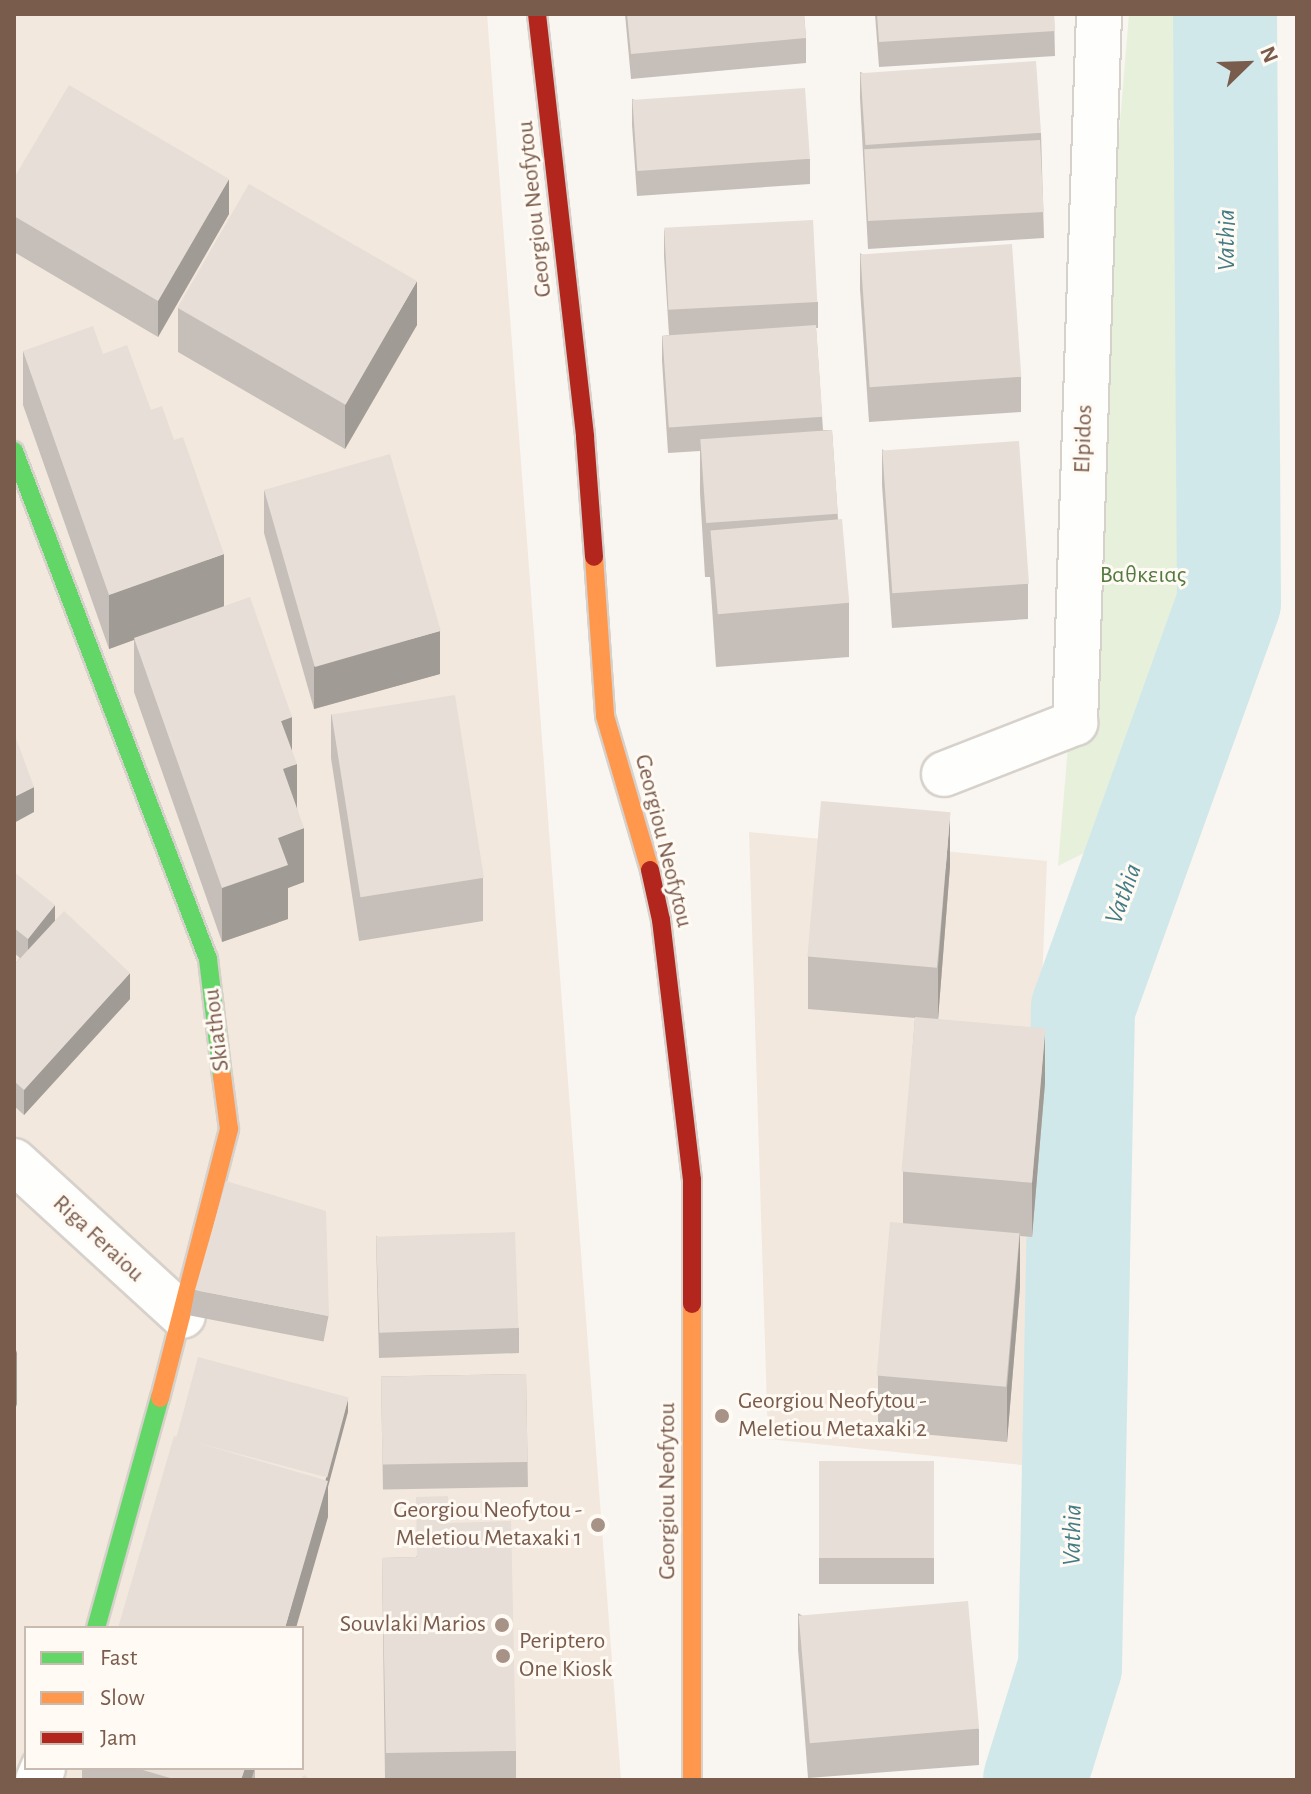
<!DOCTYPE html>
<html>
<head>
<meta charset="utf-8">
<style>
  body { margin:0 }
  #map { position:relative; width:1311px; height:1794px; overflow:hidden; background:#f9f5f0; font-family:"Alegreya Sans",sans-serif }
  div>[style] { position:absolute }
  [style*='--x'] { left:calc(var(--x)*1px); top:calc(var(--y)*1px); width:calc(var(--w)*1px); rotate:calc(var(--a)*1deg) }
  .residential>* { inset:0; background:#f2e8de }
  .green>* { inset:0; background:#e7f0db }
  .river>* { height:104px; margin:-52px; padding:0 52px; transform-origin:52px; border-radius:52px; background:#d0e8ea }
  .roads { filter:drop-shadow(2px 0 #d7d1cb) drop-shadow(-2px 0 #d7d1cb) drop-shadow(0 2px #d7d1cb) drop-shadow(0 -2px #d7d1cb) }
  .street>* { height:44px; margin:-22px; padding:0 22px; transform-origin:22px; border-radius:22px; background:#fefefd }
  .fast>* { height:18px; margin:-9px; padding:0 9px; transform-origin:9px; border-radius:9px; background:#63d668 }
  .slow>* { height:18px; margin:-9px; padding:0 9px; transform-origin:9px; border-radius:9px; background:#ff974d }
  .jam>* { height:18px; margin:-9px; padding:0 9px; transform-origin:9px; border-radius:9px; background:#b3261e }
  .wall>* { inset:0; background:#c6bfb9; transform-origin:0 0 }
  .shaded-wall>* { inset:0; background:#a19b96 }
  .building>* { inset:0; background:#e6ded7; transform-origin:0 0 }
  .dots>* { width:22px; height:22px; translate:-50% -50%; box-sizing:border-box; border:4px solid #fffaf3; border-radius:50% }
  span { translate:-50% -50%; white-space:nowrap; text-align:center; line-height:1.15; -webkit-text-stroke:6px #fffaf3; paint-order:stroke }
  .street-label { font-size:24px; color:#7a5c4d }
  .park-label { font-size:24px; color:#537a41 }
  .poi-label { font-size:24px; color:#7a5c4d }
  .left { translate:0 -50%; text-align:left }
  .right { translate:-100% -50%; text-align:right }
  .water-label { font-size:26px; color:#437c86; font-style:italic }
  .frame { position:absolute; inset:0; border:16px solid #7a5c4d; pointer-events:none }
  .legend { position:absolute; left:24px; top:1626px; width:280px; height:144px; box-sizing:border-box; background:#fffaf3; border:2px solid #cabbb1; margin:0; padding:10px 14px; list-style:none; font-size:24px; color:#7a5c4d }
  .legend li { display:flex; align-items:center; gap:16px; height:40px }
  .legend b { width:40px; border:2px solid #cabbb1 }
  .north { position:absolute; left:1207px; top:24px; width:80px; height:80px; -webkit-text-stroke:6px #fffaf3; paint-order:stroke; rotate:67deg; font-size:22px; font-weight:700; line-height:32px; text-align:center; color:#7a5c4d }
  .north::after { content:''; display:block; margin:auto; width:28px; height:36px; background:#7a5c4d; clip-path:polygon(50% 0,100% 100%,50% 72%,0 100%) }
</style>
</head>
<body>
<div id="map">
  <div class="residential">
    <div style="clip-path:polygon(evenodd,14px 14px,487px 14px,621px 1780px,14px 1780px,14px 14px,26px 1628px,302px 1628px,302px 1768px,26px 1768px,26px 1628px)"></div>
    <div style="clip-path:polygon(749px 832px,1047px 861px,1022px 1465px,768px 1439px)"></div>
  </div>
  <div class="green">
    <div style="clip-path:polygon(1129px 14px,1221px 14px,1203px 589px,1122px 834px,1058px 866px)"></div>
  </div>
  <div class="river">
    <div style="--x:1035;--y:1780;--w:118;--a:-72.8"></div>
    <div style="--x:1070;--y:1667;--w:659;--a:-88.87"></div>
    <div style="--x:1083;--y:1008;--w:431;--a:-70.2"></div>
    <div style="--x:1229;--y:602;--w:588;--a:-90.39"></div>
  </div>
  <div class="roads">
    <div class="street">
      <div style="--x:944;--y:774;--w:141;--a:-21.3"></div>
      <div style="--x:1075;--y:723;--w:709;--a:-88.06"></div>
      <div style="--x:14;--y:1161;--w:229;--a:42.5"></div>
      <div style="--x:38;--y:1780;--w:13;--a:-67"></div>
    </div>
    <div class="fast">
      <div style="--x:14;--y:451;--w:544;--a:69.1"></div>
      <div style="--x:208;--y:959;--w:118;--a:83.2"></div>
      <div style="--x:96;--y:1628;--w:239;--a:-74.5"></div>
    </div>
    <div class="slow">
      <div style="--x:594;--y:557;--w:159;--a:86"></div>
      <div style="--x:605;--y:716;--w:160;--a:73.7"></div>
      <div style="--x:692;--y:1304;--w:476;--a:90"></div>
      <div style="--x:160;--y:1398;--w:278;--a:-75.6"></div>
      <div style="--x:229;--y:1129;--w:53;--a:-97.5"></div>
    </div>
    <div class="jam">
      <div style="--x:537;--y:14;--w:426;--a:83.5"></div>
      <div style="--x:585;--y:437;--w:120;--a:85.7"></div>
      <div style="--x:650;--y:870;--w:51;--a:77.6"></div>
      <div style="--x:661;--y:920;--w:262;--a:83.2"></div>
      <div style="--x:692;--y:1180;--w:124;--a:90"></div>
    </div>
  </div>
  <div class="wall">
    <div style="clip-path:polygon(625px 14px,804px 14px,806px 38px,806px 63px,631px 79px)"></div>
    <div style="clip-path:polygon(875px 14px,1054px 14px,1055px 56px,879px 67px)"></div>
    <div style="clip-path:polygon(860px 72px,1041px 133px,1044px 238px,868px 249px,860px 98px)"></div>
    <div style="clip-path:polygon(632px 99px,810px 159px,810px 184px,637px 196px,632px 125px)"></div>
    <div style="clip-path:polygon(14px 178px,229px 214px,158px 337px,14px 252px)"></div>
    <div style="clip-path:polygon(664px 230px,818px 302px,818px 328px,816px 328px,823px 430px,832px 430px,838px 519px,849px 603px,849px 657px,716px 667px,710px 577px,705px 577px,700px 493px,700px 451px,668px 453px,662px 361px,662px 336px,669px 335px,664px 256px)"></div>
    <div style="clip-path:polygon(860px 253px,1021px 377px,1021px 412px,869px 422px,860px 289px)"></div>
    <div style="clip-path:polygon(178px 308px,417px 325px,345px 449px,178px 352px)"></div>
    <div style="clip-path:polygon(23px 351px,151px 410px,224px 606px,292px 752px,304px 882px,288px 888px,288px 919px,222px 942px,134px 692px,134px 640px,109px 649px,23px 405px)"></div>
    <div style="clip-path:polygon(882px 449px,1028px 584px,1028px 619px,892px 628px,882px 485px)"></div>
    <div style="clip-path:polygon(264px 490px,440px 674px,314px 709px,264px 533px)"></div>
    <div style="clip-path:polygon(331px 714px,483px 878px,483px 921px,359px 941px,331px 758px)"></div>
    <div style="clip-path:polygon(950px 866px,938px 1019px,1045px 1083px,1032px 1237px,1020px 1236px,1020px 1287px,1007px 1442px,878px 1430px,878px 1376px,903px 1223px,903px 1172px,915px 1018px,808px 1009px,808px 956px)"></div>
    <div style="clip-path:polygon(14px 872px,55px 921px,130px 999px,24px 1115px,14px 1106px,14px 965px,20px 958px,14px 953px)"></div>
    <div style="clip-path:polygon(376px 1236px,519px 1328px,519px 1353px,379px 1358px)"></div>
    <div style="left:195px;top:1290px;width:136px;height:26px;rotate:11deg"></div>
    <div style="left:526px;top:1374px;width:113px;height:145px;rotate:89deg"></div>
    <div style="left:819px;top:1461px;width:115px;height:123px"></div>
    <div style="clip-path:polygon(449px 1523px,516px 1751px,516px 1780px,385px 1780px,382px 1558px,416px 1557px)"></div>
    <div style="clip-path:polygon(798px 1613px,979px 1729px,979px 1765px,808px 1778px,798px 1649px)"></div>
    <div style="left:82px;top:1768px;width:173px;height:12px"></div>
  </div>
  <div class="shaded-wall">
    <div style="clip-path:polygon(229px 179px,229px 214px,158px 337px,158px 301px)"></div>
    <div style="clip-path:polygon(417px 281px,417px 325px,345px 449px,345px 405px)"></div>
    <div style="clip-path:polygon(224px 554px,224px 607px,109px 649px,109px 595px)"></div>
    <div style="clip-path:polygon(440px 631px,440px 674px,314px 709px,314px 666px)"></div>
    <div style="clip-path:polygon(292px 717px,292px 765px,297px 764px,297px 818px,283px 823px,281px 721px)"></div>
    <div style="clip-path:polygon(34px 787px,34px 812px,14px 823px,14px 797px)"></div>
    <div style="clip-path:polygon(950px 813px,950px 866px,938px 1020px,938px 967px)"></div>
    <div style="clip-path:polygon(304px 828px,304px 882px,288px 888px,288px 919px,222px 942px,222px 888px,278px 838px)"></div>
    <div style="clip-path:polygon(55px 905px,55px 931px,28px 965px,28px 939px)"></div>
    <div style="clip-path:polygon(130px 973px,130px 999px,24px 1115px,24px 1090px)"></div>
    <div style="clip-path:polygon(1045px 1029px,1045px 1083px,1032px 1237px,1032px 1183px)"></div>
    <div style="clip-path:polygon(1020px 1233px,1020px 1287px,1007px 1442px,1007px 1388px)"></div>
    <div style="clip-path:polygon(16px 1238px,16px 1264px,14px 1266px,14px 1241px)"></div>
    <div style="clip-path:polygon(17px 1350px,17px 1404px,14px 1413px,14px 1359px)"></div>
    <div style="clip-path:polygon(348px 1398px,348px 1412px,328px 1487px,328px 1517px,296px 1628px,285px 1628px)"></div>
    <div style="clip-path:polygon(245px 1768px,255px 1768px,251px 1780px,241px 1780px)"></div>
  </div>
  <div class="building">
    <div style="clip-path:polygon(627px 14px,804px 14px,806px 38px,631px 54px)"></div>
    <div style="clip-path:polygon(877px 14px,1054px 14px,1055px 31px,879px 42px)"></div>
    <div style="left:1036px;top:61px;width:72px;height:176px;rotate:86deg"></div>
    <div style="clip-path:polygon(69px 85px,229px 179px,158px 301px,14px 216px,14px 178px)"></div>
    <div style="left:805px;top:88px;width:71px;height:173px;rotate:86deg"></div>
    <div style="left:1040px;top:140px;width:72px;height:176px;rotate:87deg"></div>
    <div style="left:249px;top:184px;width:194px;height:143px;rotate:30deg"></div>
    <div style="left:813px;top:220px;width:82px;height:149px;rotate:87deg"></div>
    <div style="left:1012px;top:244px;width:133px;height:152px;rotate:86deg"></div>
    <div style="left:816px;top:325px;width:92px;height:154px;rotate:86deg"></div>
    <div style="clip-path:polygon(93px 326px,103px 354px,127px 345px,151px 410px,162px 406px,174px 440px,183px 437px,224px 554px,109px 595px,23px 351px)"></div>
    <div style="left:832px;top:430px;width:84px;height:132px;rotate:86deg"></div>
    <div style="left:1019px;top:441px;width:143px;height:137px;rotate:86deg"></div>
    <div style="left:390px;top:454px;width:184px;height:131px;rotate:74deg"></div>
    <div style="left:842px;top:519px;width:84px;height:132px;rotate:85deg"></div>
    <div style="clip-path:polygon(250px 597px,292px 717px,281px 721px,297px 764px,283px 769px,304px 828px,278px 838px,288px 865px,222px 888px,134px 638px)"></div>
    <div style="left:455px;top:695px;width:185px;height:125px;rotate:81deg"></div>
    <div style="clip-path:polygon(14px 733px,34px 787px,14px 797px)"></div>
    <div style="left:821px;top:801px;width:130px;height:156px;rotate:5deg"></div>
    <div style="clip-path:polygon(14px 872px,55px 905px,28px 939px,14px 928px)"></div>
    <div style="clip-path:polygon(64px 911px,130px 973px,24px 1090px,14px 1081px,14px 965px)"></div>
    <div style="left:915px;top:1017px;width:131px;height:155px;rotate:5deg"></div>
    <div style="clip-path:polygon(226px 1181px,326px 1211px,329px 1316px,195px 1290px)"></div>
    <div style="left:890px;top:1222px;width:130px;height:154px;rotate:5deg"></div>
    <div style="left:515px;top:1232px;width:96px;height:139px;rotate:88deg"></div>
    <div style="left:198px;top:1357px;width:156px;height:83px;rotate:15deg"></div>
    <div style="left:526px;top:1374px;width:88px;height:145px;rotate:89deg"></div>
    <div style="clip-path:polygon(174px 1436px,328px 1481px,285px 1628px,118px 1628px)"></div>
    <div style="left:819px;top:1461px;width:115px;height:97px"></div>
    <div style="clip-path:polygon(448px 1496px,449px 1523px,511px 1521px,516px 1751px,386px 1753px,382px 1558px,417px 1557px,416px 1497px)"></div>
    <div style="left:968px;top:1601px;width:128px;height:170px;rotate:85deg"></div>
    <div style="clip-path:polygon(136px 1768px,245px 1768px,241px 1780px,177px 1780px)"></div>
    <div style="clip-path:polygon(304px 1775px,311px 1780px,300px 1780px)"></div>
  </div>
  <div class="dots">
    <div style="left:722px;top:1416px;background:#a69286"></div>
    <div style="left:598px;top:1525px;background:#a69286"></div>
    <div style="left:502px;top:1625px;background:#a69286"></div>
    <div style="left:503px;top:1656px;background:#a69286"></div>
  </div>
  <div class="street-label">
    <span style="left:535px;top:209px;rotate:-96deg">Georgiou Neofytou</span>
    <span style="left:1084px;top:439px;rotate:-88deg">Elpidos</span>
    <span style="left:663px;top:841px;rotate:76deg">Georgiou Neofytou</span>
    <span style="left:217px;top:1030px;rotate:-97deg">Skiathou</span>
    <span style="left:98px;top:1239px;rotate:43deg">Riga Feraiou</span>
    <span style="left:668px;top:1491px;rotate:-90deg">Georgiou Neofytou</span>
  </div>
  <div class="park-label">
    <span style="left:1143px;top:576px">Βαθκειας</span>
  </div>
  <div class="poi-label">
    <span class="left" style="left:738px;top:1416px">Georgiou Neofytou -<br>Meletiou Metaxaki 2</span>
    <span class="right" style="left:582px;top:1525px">Georgiou Neofytou -<br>Meletiou Metaxaki 1</span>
    <span class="right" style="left:486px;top:1625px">Souvlaki Marios</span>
    <span class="left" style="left:519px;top:1656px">Periptero<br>One Kiosk</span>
  </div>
  <div class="water-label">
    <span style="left:1227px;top:240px;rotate:-90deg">Vathia</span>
    <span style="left:1124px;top:894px;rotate:-70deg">Vathia</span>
    <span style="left:1073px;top:1535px;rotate:-89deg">Vathia</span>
  </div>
  <div class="frame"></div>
  <ul class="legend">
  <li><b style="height:10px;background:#63d668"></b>Fast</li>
  <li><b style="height:10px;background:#ff974d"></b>Slow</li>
  <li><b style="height:10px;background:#b3261e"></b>Jam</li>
  </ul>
  <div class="north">N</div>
</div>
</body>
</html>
